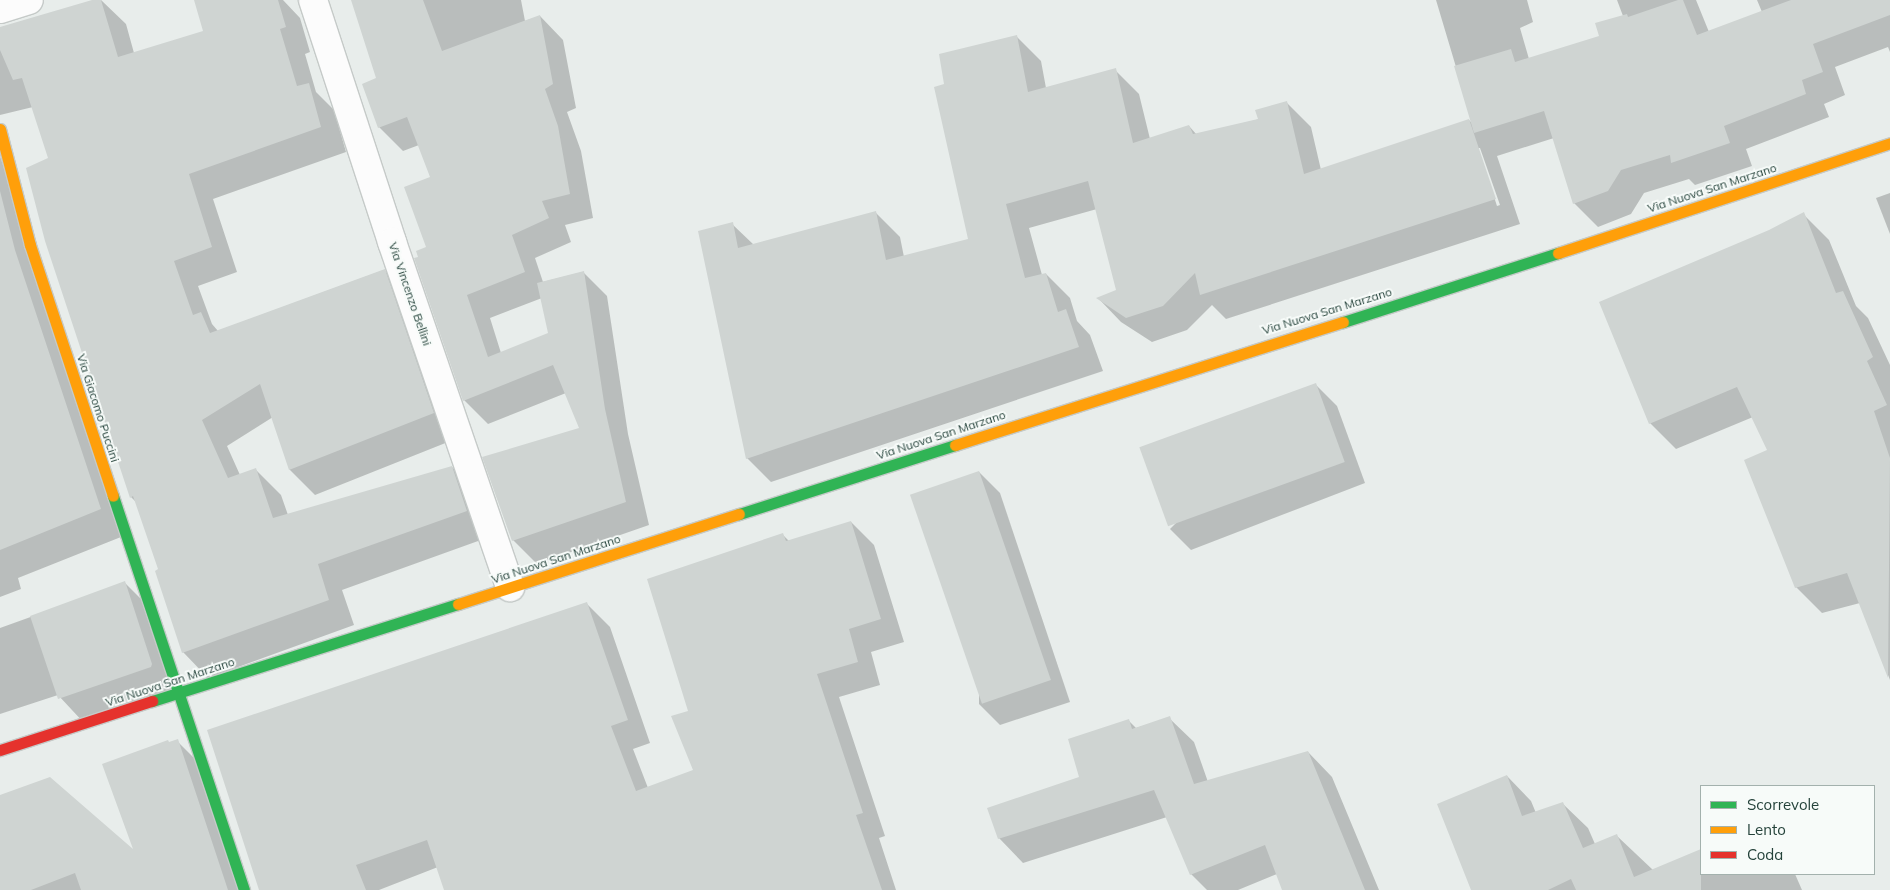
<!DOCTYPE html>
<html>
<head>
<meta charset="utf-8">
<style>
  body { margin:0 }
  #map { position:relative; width:1890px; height:890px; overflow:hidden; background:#e8edeb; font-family:Mulish,sans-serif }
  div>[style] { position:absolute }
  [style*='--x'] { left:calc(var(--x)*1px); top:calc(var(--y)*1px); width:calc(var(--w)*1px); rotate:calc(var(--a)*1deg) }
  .shadow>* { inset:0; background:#0003 }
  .building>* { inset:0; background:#cfd4d2; transform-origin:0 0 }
  .roads { filter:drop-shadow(1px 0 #c5cac8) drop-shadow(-1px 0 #c5cac8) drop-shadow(0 1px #c5cac8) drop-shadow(0 -1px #c5cac8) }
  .street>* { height:28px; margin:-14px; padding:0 14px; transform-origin:14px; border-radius:14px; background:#fcfcfc }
  .fast>* { height:11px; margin:-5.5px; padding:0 5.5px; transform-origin:5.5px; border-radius:5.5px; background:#30b455 }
  .slow>* { height:11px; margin:-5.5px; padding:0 5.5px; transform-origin:5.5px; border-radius:5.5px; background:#ff9f0a }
  .jam>* { height:11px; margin:-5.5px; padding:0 5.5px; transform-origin:5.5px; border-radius:5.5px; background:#e5322d }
  span { translate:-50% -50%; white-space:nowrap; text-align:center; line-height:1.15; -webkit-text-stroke:4px #f7fbf9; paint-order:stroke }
  .street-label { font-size:12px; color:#24423a }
  .legend { position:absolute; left:1700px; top:785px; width:175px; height:90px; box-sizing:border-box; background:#f7fbf9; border:1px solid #a3b1ad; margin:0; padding:6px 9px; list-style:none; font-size:15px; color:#24423a }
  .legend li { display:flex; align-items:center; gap:10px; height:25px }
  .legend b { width:25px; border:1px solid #a3b1ad }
</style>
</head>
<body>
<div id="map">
  <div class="shadow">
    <div style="clip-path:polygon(96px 0,101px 0,126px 24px,134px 53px,205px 32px,195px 0,283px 0,300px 18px,310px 52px,305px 54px,316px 92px,334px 110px,346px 152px,213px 199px,237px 272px,198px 286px,212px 324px,218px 331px,384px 270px,410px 296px,458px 438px,315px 495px,290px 470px,273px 417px,227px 446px,240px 475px,256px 470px,281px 495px,288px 515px,452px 467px,477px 492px,492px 536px,342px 590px,354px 625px,208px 678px,183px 652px,160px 570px,136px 502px,131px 497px,49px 159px,33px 107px,0 115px,0 28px)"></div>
    <div style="clip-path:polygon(evenodd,353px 0,521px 0,525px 21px,540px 16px,563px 40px,576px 108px,567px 112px,581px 151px,593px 218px,565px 225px,571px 242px,535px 258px,543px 282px,583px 272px,607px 296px,628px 434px,649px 525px,537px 564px,513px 540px,581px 429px,566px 393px,488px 424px,464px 400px,428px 248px,431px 178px,419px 145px,403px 151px,379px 127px,378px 78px,353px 0,542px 298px,550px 334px,501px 353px,490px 318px,542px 298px)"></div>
    <div style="clip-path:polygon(evenodd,1436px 0,1527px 0,1533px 22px,1520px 28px,1529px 59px,1600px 37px,1623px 16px,1617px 0,1696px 0,1709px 32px,1762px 12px,1757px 0,1890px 0,1890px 52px,1888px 47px,1835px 67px,1845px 95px,1824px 104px,1829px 117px,1746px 149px,1752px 166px,1695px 185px,1689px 179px,1644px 193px,1631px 214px,1598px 227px,1574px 203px,1554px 138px,1497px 156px,1520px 224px,1226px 319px,1212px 305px,1187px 330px,1152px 342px,1121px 322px,1098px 298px,1117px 291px,1097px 209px,1029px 228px,1042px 275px,1046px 274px,1070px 298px,1077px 321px,1090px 335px,1103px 371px,771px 482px,747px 458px,732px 224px,754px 245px,876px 213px,900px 237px,904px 257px,969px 240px,945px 84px,1017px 37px,1041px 61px,1046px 88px,1115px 70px,1139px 94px,1150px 139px,1189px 126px,1197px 135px,1260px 119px,1287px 103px,1311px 127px,1321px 170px,1469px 120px,1473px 124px,1436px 0,1478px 148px,1480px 148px,1500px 205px,1497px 206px,1478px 148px)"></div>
    <div style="clip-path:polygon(0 156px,126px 535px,18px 578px,21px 589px,0 597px)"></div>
    <div style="clip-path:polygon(1890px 193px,1890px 234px,1876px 198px)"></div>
    <div style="clip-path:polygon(1803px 214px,1829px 240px,1856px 306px,1868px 318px,1890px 365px,1890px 680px,1860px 603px,1822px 613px,1796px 587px,1768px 450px,1753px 417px,1676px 449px,1650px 423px,1770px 232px)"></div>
    <div style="clip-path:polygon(1315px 384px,1337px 406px,1365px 483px,1191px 550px,1170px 529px)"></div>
    <div style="clip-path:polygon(979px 472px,1000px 493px,1070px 702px,1000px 725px,979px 704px)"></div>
    <div style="clip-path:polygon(851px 522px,874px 545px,904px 642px,871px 652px,880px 685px,839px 697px,885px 836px,879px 838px,896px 890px,445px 890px,438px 867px,379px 890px,262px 890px,587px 604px,610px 627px,650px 743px,633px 749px,648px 788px,695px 770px,689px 711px,782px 534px,789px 541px)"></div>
    <div style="clip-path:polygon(125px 583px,150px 608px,177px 690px,85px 724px,58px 695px,0 714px,0 628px)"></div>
    <div style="clip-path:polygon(1169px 718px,1194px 742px,1208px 782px,1308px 752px,1332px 777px,1379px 890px,1284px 890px,1277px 874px,1238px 890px,1207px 890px,1191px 874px,1167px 817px,1023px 863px,999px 838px,1081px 778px,1128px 720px,1136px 728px)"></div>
    <div style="clip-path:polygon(177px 741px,202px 766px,245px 890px,0 890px,0 797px,136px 853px,170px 743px)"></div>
    <div style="clip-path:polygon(1507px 776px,1531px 801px,1536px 813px,1563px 804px,1588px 828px,1595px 844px,1617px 836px,1653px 870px,1701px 850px,1701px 874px,1795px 874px,1802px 890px,1473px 890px)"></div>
  </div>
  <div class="building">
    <div style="clip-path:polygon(92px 0,101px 0,118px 57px,203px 31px,194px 0,278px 0,286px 27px,280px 29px,297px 86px,309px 83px,321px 127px,189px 174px,212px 247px,174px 261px,193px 315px,201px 312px,210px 333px,385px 269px,434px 413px,289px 470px,260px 384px,202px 420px,228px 478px,256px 468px,273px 518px,452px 466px,467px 511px,318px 564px,329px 600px,182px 653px,155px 571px,158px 569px,133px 496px,130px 498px,45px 241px,26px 168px,48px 158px,22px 78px,13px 80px,0 50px,0 27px)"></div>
    <div style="clip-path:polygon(351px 0,423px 0,442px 51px,540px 15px,553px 84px,545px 89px,558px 126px,570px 194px,542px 201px,549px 218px,512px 235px,525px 272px,467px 295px,488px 357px,548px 333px,537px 283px,584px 271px,605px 409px,626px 502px,512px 541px,482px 457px,579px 428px,553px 365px,463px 401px,414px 258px,418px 257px,416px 251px,426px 247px,404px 187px,430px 177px,407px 117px,378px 128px,362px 84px,376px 78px)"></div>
    <div style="clip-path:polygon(1678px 0,1683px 0,1697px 35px,1791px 0,1890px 0,1890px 15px,1813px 44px,1823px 72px,1802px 80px,1806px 94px,1724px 126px,1730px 143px,1671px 163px,1670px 155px,1621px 170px,1608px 191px,1573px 204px,1544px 111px,1474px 133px,1454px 66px,1511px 49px,1515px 62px,1599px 36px,1595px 23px,1627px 14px,1628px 17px)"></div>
    <div style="clip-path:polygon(1017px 35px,1028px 92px,1116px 68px,1133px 143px,1189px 125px,1193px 134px,1258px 119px,1255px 110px,1287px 101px,1304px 174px,1469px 119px,1496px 199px,1200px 295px,1195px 273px,1163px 306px,1126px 318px,1096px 298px,1116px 290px,1088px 181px,1006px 204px,1025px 278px,1046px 273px,1058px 312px,1066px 309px,1079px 347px,746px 459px,698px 231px,733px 222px,738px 248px,876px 211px,886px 260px,968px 239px,934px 87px,944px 84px,939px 54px)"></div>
    <div style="clip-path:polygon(0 191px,15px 250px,101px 509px,0 550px)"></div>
    <div style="clip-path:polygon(1804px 212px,1836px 293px,1843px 291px,1873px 357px,1867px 361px,1887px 405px,1874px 411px,1890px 458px,1888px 678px,1847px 573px,1795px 588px,1744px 460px,1767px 450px,1737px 387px,1649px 424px,1599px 302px,1769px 230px)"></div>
    <div style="left:1316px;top:383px;width:84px;height:188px;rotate:70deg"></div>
    <div style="left:979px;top:471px;width:221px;height:73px;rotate:71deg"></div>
    <div style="clip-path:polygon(851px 521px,881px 619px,849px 629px,858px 662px,817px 674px,863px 813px,856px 815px,882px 890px,444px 890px,427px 840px,356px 865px,366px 890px,259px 890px,207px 730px,587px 602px,628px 720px,611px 726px,636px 791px,693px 770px,671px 716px,688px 711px,647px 579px,783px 533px,786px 541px)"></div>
    <div style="clip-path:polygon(125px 581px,152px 664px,151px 667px,58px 699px,30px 616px)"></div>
    <div style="clip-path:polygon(1170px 716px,1194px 784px,1308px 751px,1365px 890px,1282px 890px,1265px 845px,1190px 875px,1154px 790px,998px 839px,987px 808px,1079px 777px,1068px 739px,1129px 719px,1132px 729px)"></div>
    <div style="clip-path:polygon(178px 739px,228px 890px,81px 890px,75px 873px,31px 890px,0 890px,0 795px,50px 777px,133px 849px,102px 764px,168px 740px,169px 742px)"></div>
    <div style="clip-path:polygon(1507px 775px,1522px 816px,1563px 802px,1583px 848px,1617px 834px,1634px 877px,1701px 849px,1701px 890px,1576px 890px,1571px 879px,1548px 890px,1471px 890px,1437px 804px)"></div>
  </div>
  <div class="roads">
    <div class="street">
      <div style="--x:313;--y:0;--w:255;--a:71.9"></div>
      <div style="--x:392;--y:242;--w:365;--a:71.1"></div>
      <div style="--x:0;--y:9;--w:30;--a:-17"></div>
    </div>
    <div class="fast">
      <div style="--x:1343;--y:322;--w:226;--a:-17.8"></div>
      <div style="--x:113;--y:496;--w:415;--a:71.6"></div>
      <div style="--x:739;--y:514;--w:227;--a:-17.7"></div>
      <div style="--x:152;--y:701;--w:321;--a:-17.6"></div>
    </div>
    <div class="slow">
      <div style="--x:0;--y:129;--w:120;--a:75.5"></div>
      <div style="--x:30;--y:245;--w:264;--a:71.7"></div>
      <div style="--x:1558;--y:253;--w:350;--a:-18.3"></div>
      <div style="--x:955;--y:445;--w:407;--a:-17.6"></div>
      <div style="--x:458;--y:604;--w:295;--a:-17.8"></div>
    </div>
    <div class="jam">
      <div style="--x:0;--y:750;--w:160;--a:-17.9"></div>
    </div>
  </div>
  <div class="street-label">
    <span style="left:1712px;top:188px;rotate:-18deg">Via Nuova San Marzano</span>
    <span style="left:410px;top:294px;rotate:71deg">Via Vincenzo Bellini</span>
    <span style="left:1327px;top:311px;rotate:-17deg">Via Nuova San Marzano</span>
    <span style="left:98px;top:408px;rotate:72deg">Via Giacomo Puccini</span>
    <span style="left:941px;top:435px;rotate:-18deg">Via Nuova San Marzano</span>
    <span style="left:556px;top:559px;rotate:-18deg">Via Nuova San Marzano</span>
    <span style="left:170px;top:682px;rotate:-18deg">Via Nuova San Marzano</span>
  </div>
  <ul class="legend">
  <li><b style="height:6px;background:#30b455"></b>Scorrevole</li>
  <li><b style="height:6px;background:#ff9f0a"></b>Lento</li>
  <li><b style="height:6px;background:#e5322d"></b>Coda</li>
  </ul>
</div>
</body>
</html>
